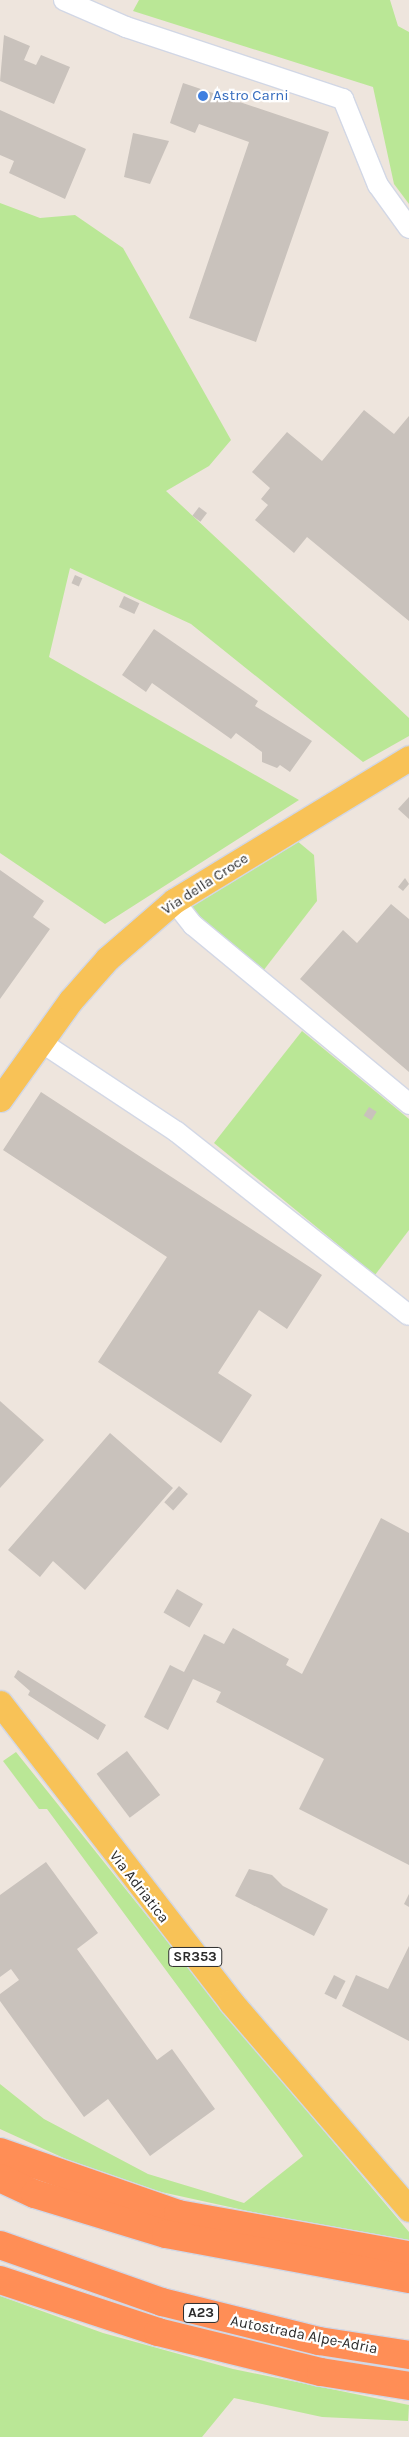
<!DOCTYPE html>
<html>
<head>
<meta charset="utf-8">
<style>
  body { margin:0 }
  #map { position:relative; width:409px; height:2437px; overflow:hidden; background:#eee5dd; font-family:Karla,sans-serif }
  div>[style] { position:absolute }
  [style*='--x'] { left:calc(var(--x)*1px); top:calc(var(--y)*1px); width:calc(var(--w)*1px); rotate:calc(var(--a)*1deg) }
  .green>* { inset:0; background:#bae796 }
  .building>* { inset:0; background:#c9c2bc; transform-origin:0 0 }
  .roads { filter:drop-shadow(1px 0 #d2d7e5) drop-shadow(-1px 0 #d2d7e5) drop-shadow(0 1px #d2d7e5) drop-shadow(0 -1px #d2d7e5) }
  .minor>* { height:20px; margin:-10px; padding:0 10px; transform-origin:10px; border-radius:10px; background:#fff }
  .major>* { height:25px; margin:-12.5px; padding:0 12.5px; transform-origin:12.5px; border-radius:12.5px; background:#f8c257 }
  .highway>* { height:28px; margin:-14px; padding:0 14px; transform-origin:14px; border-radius:14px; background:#ff8e56 }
  .dots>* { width:14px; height:14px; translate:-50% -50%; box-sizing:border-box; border:2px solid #fff; border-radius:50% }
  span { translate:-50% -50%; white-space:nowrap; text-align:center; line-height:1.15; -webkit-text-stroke:4.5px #fff; paint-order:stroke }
  .shield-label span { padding:1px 4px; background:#fff; border:1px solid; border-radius:4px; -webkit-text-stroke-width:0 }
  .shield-label { font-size:14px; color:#2b2b2b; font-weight:700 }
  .shop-label { font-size:15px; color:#366cbe }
  .left { translate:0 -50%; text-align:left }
  .street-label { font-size:15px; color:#2b2b2b }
</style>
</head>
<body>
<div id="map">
  <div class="green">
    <div style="clip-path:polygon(139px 0,390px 0,398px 26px,409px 32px,409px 204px,394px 184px,373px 87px,133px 11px)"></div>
    <div style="clip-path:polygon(0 203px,40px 218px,75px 215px,123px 248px,231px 440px,209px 466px,166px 491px,409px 718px,409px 736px,363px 762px,191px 624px,70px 568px,49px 657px,299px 800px,105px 924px,0 853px)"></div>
    <div style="clip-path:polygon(296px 840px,314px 855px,317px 901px,263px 971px,195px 916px,192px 903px)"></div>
    <div style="clip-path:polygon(302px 1031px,409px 1119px,409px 1230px,375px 1275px,214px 1143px)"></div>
    <div style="clip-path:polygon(16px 1752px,219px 2006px,409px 2232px,409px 2246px,152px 2190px,90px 2170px,0 2129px,0 2084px,44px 2119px,148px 2174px,244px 2203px,303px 2156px,47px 1809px,39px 1809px,3px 1761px)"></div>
    <div style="clip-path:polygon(0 2296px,103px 2333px,233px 2369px,409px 2405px,408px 2421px,322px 2417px,234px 2398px,202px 2437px,0 2437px)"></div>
  </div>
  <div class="building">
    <div style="clip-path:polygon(4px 35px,30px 46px,24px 60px,36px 65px,41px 55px,70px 67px,54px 104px,0 81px)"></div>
    <div style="clip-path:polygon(183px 83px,329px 132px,256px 342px,189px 318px,249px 142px,199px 124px,195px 133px,170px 123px)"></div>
    <div style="clip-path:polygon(0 110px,86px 149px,65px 199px,9px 173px,14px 161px,0 155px)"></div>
    <div style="clip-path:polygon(133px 133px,169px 141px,150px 184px,124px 177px)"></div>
    <div style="clip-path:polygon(364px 410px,394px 434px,409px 416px,409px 621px,307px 537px,294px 553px,255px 520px,268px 505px,261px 499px,270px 488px,252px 472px,287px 432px,322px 461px)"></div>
    <div style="left:199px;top:507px;width:10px;height:11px;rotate:37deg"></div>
    <div style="left:75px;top:575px;width:8px;height:9px;rotate:23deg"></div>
    <div style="left:124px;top:596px;width:17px;height:12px;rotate:25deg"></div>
    <div style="clip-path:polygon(154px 629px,258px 701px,255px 706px,312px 741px,290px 772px,280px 765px,277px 768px,262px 762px,262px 752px,236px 733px,231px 739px,152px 683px,146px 692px,122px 675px)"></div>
    <div style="clip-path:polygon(409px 797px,409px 819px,398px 809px)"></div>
    <div style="clip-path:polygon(0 870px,44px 901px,33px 917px,50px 929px,0 999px)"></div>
    <div style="clip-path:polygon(405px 878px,409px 884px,403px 891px,398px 887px)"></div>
    <div style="clip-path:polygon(391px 904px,409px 919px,409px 1072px,300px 979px,343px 930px,357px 943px)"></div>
    <div style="clip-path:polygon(41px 1092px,322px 1275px,287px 1329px,259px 1310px,218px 1373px,252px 1395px,221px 1443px,98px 1362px,167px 1257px,3px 1150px)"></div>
    <div style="left:369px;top:1107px;width:9px;height:10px;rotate:32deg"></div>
    <div style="clip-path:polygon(0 1401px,44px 1440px,0 1488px)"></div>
    <div style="clip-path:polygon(110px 1433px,173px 1488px,85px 1590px,53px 1561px,40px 1577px,8px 1550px)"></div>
    <div style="left:179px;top:1486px;width:12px;height:22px;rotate:42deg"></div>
    <div style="clip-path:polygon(381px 1518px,409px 1533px,409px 1865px,299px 1809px,324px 1759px,216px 1702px,221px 1692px,193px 1679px,168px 1730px,144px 1717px,170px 1665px,184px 1672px,204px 1634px,224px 1644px,233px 1628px,289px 1659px,286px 1665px,302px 1674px)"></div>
    <div style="left:177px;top:1589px;width:30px;height:27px;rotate:30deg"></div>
    <div style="clip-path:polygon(18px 1670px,106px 1725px,98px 1740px,28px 1695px,30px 1691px,14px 1677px)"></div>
    <div style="left:127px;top:1751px;width:55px;height:38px;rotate:53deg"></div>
    <div style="clip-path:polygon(46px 1862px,98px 1933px,77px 1949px,157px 2060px,172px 2049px,215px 2109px,150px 2156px,108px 2099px,84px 2117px,0 2001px,0 1994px,19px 1980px,11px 1969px,0 1977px,0 1895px)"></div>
    <div style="clip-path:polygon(249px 1869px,272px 1875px,283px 1886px,328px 1909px,314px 1936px,235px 1896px)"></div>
    <div style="clip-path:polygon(409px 1894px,409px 1907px,404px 1904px)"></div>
    <div style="clip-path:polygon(409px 1946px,409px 2041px,342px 2006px,356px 1975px,388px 1989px)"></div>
    <div style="left:334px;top:1975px;width:13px;height:21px;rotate:27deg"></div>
  </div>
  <div class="roads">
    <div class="minor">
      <div style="--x:64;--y:0;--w:68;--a:23.5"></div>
      <div style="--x:126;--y:27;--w:229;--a:18.4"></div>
      <div style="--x:343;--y:99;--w:93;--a:67.9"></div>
      <div style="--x:378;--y:185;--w:53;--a:54.2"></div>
      <div style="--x:174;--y:901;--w:31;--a:52"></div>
      <div style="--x:193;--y:925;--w:281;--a:39.6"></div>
      <div style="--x:41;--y:1042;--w:163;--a:33.5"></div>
      <div style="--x:177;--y:1132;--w:295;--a:38.3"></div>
    </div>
    <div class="major">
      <div style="--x:0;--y:1099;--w:122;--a:-54.4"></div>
      <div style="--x:71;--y:1000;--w:55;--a:-48.7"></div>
      <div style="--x:107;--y:959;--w:89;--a:-40.9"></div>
      <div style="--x:174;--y:901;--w:275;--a:-31.3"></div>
      <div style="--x:0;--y:1703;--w:378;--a:52.3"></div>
      <div style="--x:231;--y:2002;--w:273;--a:49.3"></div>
    </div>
    <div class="highway">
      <div style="--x:0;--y:2152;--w:188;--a:19.2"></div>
      <div style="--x:178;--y:2214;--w:235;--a:10.1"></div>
      <div style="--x:0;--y:2178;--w:38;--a:25"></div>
      <div style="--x:35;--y:2194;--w:137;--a:17"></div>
      <div style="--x:166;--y:2234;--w:247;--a:10.5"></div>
      <div style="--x:0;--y:2245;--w:172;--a:19.4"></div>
      <div style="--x:162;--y:2302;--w:162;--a:14"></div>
      <div style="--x:319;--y:2341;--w:91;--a:8.8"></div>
      <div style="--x:0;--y:2280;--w:166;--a:18.2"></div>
      <div style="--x:158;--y:2332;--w:168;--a:13.8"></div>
      <div style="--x:321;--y:2372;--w:89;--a:9"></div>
    </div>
  </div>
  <div class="dots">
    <div style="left:203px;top:96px;background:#3f7fe0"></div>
  </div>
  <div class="shield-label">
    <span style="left:195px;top:1957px">SR353</span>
    <span style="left:201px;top:2313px">A23</span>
  </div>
  <div class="shop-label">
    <span class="left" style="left:213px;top:96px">Astro Carni</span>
  </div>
  <div class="street-label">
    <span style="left:205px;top:884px;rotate:-33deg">Via della Croce</span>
    <span style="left:139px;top:1887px;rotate:52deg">Via Adriatica</span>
    <span style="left:304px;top:2335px;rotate:11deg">Autostrada Alpe-Adria</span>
  </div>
</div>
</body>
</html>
